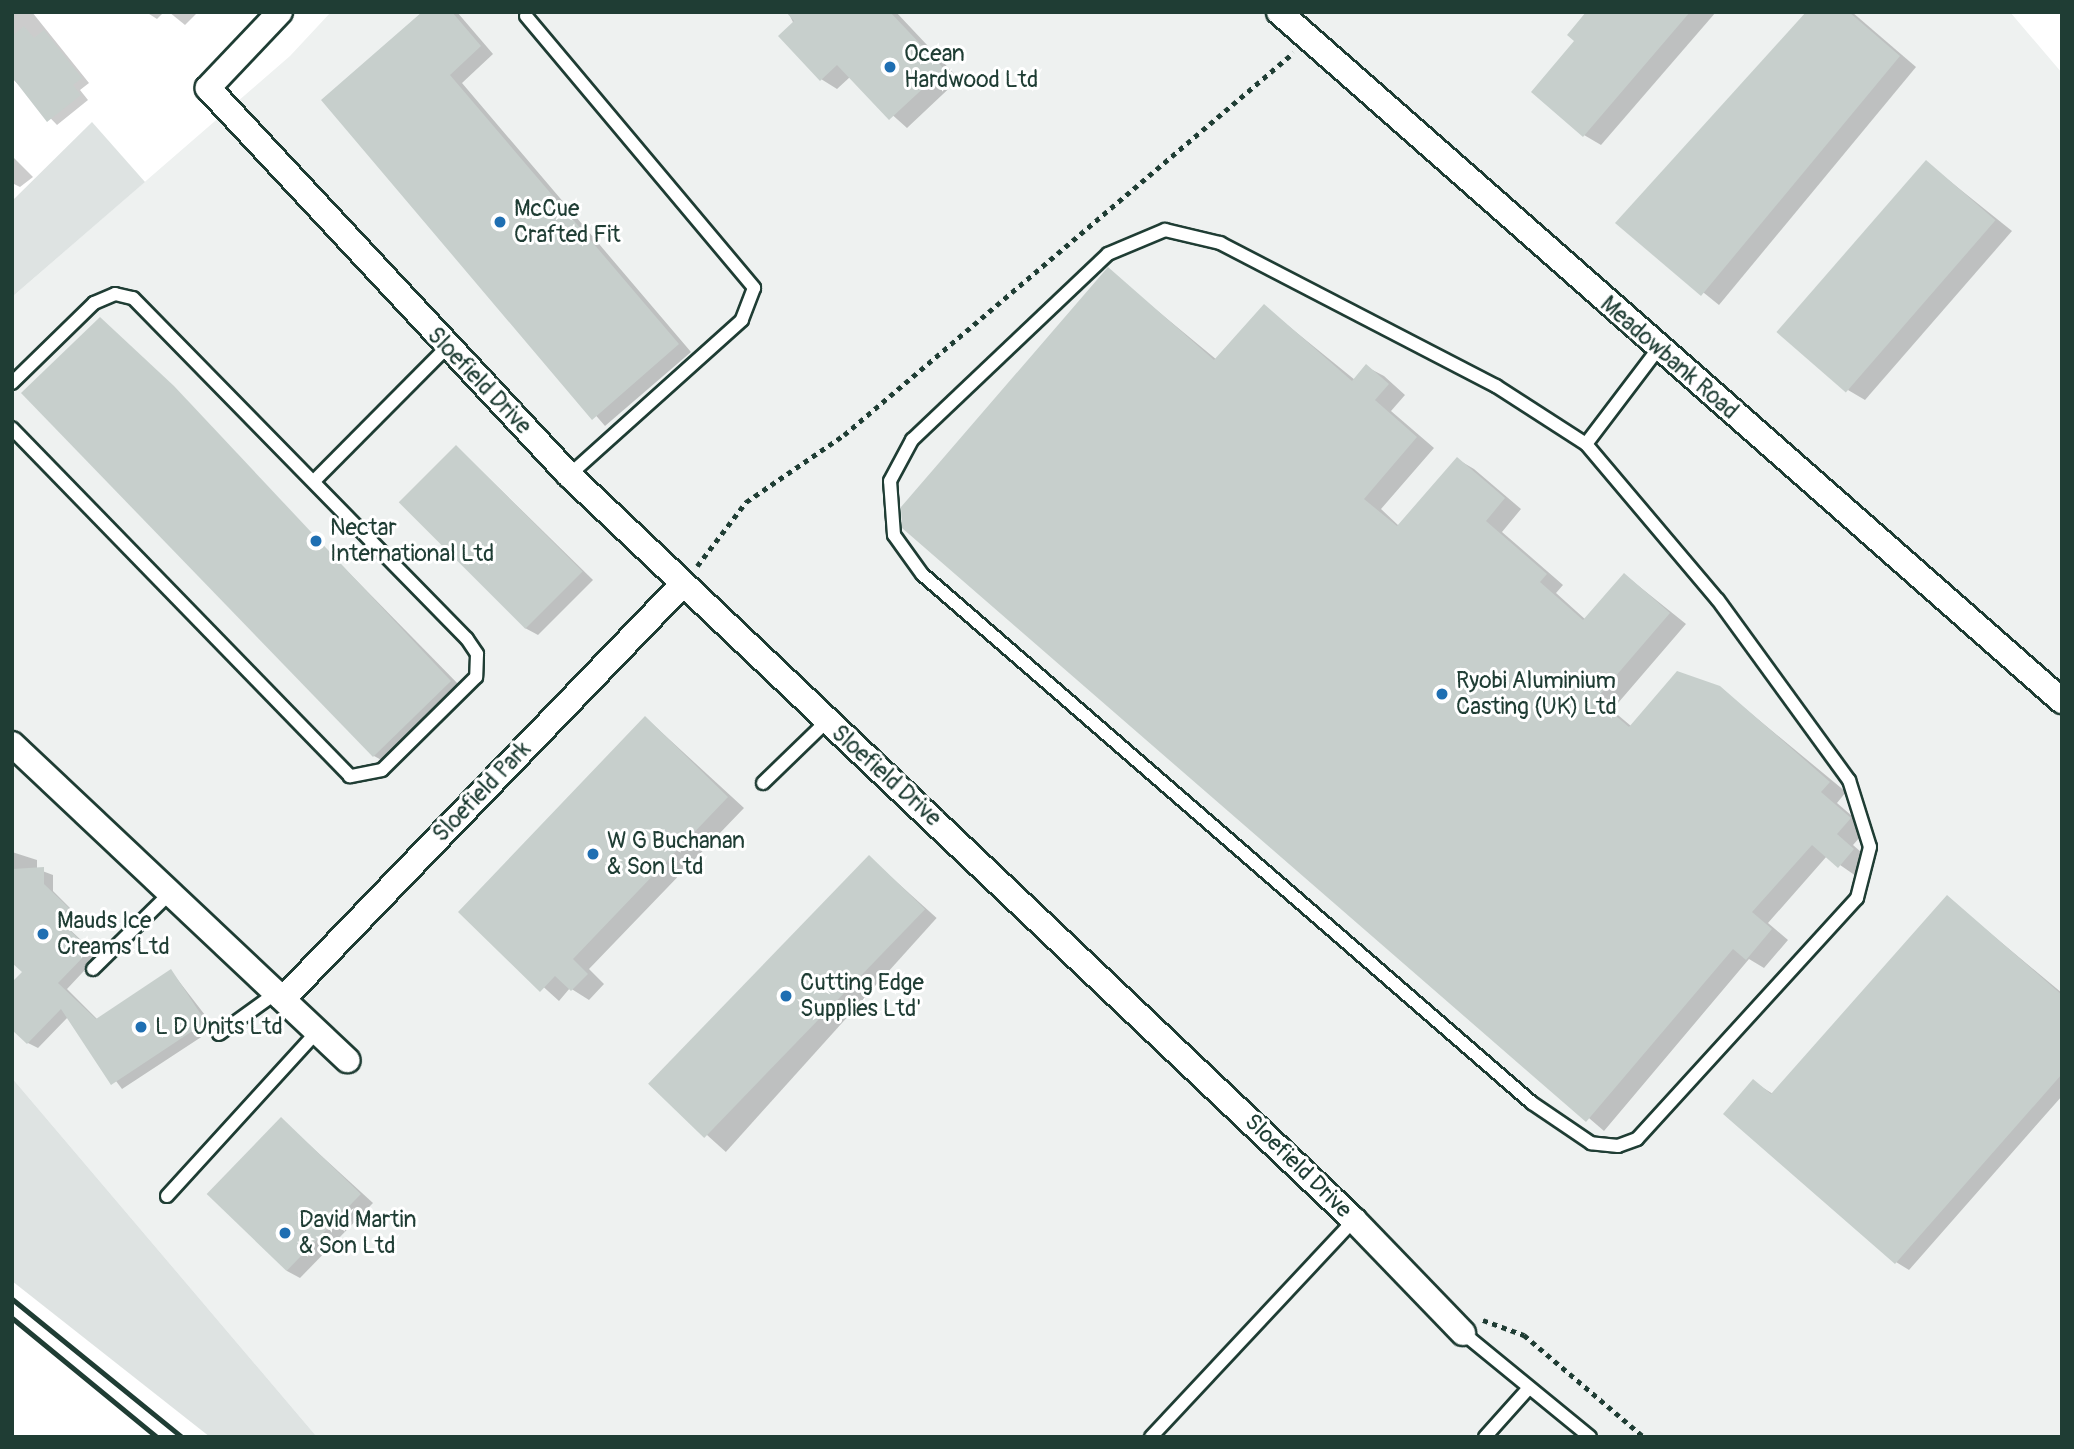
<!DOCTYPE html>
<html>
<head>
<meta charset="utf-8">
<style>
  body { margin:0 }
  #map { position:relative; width:2074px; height:1449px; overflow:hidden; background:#fff; font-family:Pangolin,sans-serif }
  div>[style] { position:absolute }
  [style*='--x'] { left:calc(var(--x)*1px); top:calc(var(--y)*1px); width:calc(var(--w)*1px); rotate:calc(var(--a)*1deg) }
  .built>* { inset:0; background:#eef1f0 }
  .green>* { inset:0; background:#dee3e2 }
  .shadow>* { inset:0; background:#0003; transform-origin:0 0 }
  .building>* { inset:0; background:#c7cfcc; transform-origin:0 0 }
  .path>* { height:4.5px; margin-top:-2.25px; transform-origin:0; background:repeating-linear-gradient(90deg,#1f3d34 0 5px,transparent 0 10px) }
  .roads { filter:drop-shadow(2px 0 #1f3d34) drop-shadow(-2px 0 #1f3d34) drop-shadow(0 2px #1f3d34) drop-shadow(0 -2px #1f3d34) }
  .service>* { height:12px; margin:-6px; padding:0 6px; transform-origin:6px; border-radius:6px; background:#fff }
  .minor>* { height:24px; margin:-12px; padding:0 12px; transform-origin:12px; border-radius:12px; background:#fff }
  .rail>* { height:5px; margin:-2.5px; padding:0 2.5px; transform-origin:2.5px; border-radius:2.5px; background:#1f3d34 }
  .dots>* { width:19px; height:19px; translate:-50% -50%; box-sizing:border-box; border:4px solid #fff; border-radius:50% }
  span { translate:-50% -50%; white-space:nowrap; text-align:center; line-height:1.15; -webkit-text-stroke:6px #fff; paint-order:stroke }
  .poi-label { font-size:23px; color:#1f3d34 }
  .left { translate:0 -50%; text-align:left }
  .street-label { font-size:23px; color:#1f3d34 }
  .frame { position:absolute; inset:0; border:14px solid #1f3d34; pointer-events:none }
</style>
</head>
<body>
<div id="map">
  <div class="built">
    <div style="clip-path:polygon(331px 12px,2010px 12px,2062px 73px,2062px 1437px,317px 1437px,12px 1078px,12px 297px,290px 56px)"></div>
  </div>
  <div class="green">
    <div style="clip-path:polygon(92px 122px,145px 182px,12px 297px,12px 201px)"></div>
    <div style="clip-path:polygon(12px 1078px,317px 1437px,210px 1437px,12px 1281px)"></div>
  </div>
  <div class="shadow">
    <div style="clip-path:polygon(12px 12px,32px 12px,89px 83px,80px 90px,88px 100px,57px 125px,12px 78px)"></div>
    <div style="clip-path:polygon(146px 12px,164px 12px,157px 19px)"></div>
    <div style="clip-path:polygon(169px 12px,198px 12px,185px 25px)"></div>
    <div style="clip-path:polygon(425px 12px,457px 12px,493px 54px,462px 83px,691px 352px,605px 426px,323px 100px)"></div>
    <div style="clip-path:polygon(788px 12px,896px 12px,959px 79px,907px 128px,850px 77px,837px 89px,821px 79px)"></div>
    <div style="clip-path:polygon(1601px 12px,1716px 12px,1601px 145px,1584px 135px,1577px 41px)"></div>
    <div style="clip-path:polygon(1808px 12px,1852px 12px,1916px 67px,1719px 305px,1617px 223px)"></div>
    <div style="clip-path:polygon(12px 156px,33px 177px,20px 187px,12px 183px)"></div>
    <div style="clip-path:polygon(1926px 162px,2012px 231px,1865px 400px,1848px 390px)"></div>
    <div style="clip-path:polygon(1108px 270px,1217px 360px,1264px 306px,1355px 380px,1367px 367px,1384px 376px,1405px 395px,1391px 411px,1434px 448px,1381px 509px,1399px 526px,1457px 459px,1474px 469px,1521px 509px,1502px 532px,1563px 585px,1556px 593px,1586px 620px,1625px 575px,1686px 624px,1612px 710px,1631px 726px,1719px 687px,1846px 792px,1837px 803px,1867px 829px,1853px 845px,1870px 860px,1856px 876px,1827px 856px,1768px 923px,1788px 940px,1764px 968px,1749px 959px,1604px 1131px,904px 527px)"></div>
    <div style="clip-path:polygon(100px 319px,463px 689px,387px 763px,374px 756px)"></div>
    <div style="clip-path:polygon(457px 447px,593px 580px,538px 635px,525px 628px)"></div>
    <div style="clip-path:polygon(646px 718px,744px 808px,589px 969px,604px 984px,589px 1000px,570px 988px,559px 1001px,461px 912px)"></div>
    <div style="clip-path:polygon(12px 852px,37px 860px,37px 869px,53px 875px,53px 891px,77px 915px,66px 926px,98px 956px,67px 989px,98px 1020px,171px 971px,215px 1028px,122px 1089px,68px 1017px,38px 1048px,28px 1043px,12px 1027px,24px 972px,12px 960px)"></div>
    <div style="left:869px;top:857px;width:91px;height:315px;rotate:42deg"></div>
    <div style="clip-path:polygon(1948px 898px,2062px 993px,2062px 1096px,1909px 1270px,1896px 1262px,1754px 1082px,1773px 1094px)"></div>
    <div style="clip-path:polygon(281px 1119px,373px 1203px,300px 1278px,287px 1271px)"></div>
  </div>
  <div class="building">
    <div style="clip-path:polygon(422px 12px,452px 12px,481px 46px,450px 75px,679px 344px,592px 420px,321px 100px)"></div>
    <div style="clip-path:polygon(786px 12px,890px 12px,944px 69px,889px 120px,837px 65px,820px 81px,778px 36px,794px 21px)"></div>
    <div style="clip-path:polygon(1586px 12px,1690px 12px,1583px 137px,1531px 92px,1574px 41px,1567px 35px)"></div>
    <div style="clip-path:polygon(1806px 12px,1849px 12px,1900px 56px,1701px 296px,1615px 223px)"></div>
    <div style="clip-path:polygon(24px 26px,34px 38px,44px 30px,82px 78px,73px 85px,81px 95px,47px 122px,12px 77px,12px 36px)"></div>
    <div style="left:1926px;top:160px;width:92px;height:228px;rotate:41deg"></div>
    <div style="clip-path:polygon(1108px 267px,1214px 360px,1264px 304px,1352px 381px,1366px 364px,1389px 384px,1375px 400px,1417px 437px,1364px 499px,1397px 526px,1457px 457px,1505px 498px,1486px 521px,1547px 574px,1540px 582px,1583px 620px,1624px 573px,1670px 613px,1596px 699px,1629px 727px,1677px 671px,1720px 686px,1830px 782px,1821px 792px,1851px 818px,1837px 834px,1854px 849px,1838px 868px,1812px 845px,1752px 912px,1772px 929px,1746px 960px,1733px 949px,1586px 1122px,902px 528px,901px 507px)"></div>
    <div style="clip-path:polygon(100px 317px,174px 386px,451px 681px,373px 757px,21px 393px)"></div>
    <div style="left:456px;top:445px;width:179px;height:81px;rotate:45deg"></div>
    <div style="clip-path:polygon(645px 716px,728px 797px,573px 959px,588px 974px,571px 991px,555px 976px,540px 992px,458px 912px)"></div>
    <div style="left:869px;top:855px;width:78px;height:318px;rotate:44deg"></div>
    <div style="clip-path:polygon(44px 867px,44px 884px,69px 908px,58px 919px,90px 950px,58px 983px,96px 1019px,171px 969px,206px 1022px,111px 1085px,61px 1009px,27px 1044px,12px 1030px,12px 982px,22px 972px,12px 963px,12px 869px)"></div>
    <div style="clip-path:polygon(1947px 895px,2062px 995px,2062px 1074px,1895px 1264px,1723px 1114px,1753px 1079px,1771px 1094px)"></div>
    <div style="left:281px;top:1117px;width:111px;height:107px;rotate:44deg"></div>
  </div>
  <div class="path">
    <div style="--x:697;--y:566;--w:81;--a:-52.6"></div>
    <div style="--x:746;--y:502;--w:119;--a:-34.4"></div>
    <div style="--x:844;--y:435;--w:590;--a:-40.39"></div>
    <div style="--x:1483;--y:1320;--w:44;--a:20.1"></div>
    <div style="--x:1524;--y:1335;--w:157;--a:40.4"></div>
  </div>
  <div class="roads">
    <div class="service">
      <div style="--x:526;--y:16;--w:355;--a:50"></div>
      <div style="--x:754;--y:288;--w:34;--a:111"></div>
      <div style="--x:742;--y:320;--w:232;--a:138.1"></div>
      <div style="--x:1165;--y:230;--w:57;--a:13.3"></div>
      <div style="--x:1220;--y:243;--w:311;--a:27.4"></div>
      <div style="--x:1496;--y:386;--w:107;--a:32.8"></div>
      <div style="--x:1586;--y:444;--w:204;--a:49.8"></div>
      <div style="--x:1718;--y:600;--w:223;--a:54"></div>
      <div style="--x:1849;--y:780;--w:70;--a:72.6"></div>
      <div style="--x:1870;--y:847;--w:53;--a:104.3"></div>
      <div style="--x:1857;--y:898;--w:326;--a:132.4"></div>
      <div style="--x:1637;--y:1139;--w:20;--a:160"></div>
      <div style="--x:1618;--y:1146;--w:27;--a:-174"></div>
      <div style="--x:1591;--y:1143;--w:71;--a:-145.9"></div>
      <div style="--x:1532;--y:1103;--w:807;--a:-139.07"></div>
      <div style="--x:922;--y:574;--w:48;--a:-125.7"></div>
      <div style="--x:894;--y:535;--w:54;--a:-94.2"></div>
      <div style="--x:890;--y:481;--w:47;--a:-61.8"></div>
      <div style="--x:912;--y:440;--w:270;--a:-43.5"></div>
      <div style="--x:1108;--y:254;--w:62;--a:-22.8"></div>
      <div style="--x:12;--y:383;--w:115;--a:-44.3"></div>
      <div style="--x:94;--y:303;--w:23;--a:-23"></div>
      <div style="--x:115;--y:294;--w:18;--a:13"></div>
      <div style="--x:133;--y:298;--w:477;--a:45.6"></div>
      <div style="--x:467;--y:639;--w:18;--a:56"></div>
      <div style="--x:477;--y:654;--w:23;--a:92"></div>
      <div style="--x:476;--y:677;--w:132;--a:135.3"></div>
      <div style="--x:382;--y:770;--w:33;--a:169"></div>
      <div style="--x:350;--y:776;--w:485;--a:-134.2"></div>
      <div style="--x:1586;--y:444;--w:119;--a:-52.8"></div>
      <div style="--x:316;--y:479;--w:185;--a:-45.2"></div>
      <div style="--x:763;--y:783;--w:88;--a:-44.1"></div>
      <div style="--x:93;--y:969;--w:108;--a:-44.6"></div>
      <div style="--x:219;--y:1034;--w:70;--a:-35.7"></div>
      <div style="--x:167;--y:1196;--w:222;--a:-47.6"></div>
      <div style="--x:1463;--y:1333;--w:164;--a:39.3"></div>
      <div style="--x:1151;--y:1437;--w:297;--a:-46.9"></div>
      <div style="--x:1485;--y:1437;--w:64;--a:-48.1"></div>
    </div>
    <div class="minor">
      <div style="--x:280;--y:12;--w:105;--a:133.5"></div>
      <div style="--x:208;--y:88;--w:529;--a:46.99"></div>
      <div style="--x:569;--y:475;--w:1082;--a:43.5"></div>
      <div style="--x:1354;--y:1220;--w:157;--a:46"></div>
      <div style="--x:1279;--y:12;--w:1043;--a:41.35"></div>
      <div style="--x:12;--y:744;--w:461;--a:43.3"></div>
      <div style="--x:283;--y:999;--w:574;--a:-46.06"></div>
    </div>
  </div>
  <div class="rail">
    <div style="--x:12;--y:1299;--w:219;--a:39.1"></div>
    <div style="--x:12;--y:1318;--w:188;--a:39.4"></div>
  </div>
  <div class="dots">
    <div style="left:890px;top:67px;background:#1f6fb2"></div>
    <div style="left:500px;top:222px;background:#1f6fb2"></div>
    <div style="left:316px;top:541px;background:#1f6fb2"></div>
    <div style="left:1442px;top:694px;background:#1f6fb2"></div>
    <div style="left:593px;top:854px;background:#1f6fb2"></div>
    <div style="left:43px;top:934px;background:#1f6fb2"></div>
    <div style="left:786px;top:996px;background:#1f6fb2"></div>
    <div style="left:141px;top:1027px;background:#1f6fb2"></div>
    <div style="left:285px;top:1233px;background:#1f6fb2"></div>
  </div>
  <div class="poi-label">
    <span class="left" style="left:904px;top:67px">Ocean<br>Hardwood Ltd</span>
    <span class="left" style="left:514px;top:222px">McCue<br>Crafted Fit</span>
    <span class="left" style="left:330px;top:541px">Nectar<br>International Ltd</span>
    <span class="left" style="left:1456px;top:694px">Ryobi Aluminium<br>Casting (UK) Ltd</span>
    <span class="left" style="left:607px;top:854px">W G Buchanan<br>&amp; Son Ltd</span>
    <span class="left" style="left:57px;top:934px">Mauds Ice<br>Creams Ltd</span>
    <span class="left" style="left:800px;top:996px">Cutting Edge<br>Supplies Ltd'</span>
    <span class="left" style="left:155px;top:1027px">L D Units Ltd</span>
    <span class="left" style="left:299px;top:1233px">David Martin<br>&amp; Son Ltd</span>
  </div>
  <div class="street-label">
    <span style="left:1669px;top:358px;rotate:41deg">Meadowbank Road</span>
    <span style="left:479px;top:381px;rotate:46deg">Sloefield Drive</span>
    <span style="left:886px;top:776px;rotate:42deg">Sloefield Drive</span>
    <span style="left:482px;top:792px;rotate:-46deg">Sloefield Park</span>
    <span style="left:1298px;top:1166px;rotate:44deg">Sloefield Drive</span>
  </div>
  <div class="frame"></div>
</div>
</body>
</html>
